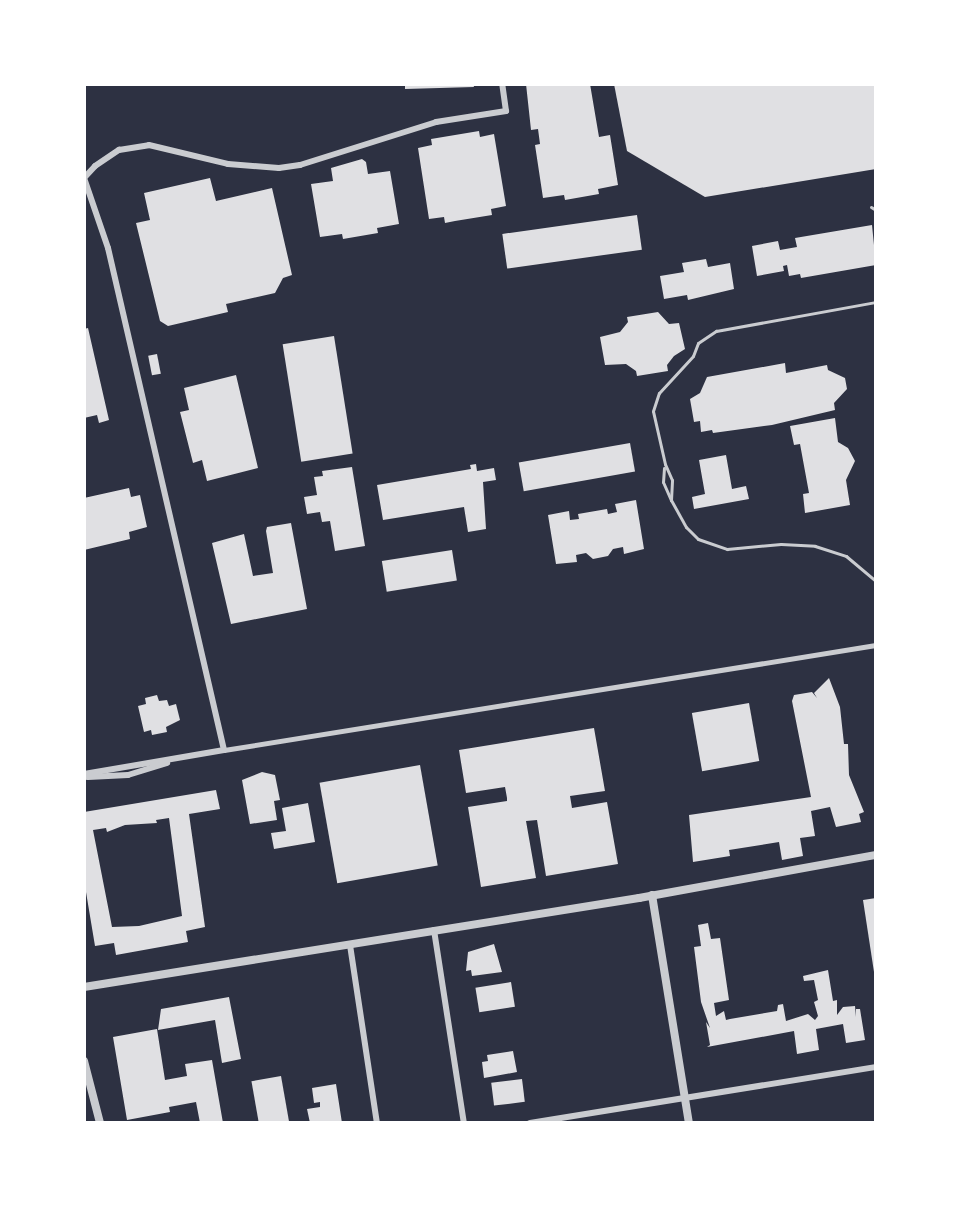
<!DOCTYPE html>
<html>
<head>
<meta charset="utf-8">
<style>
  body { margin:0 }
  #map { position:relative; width:960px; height:1207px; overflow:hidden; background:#2d3142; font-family:Roboto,sans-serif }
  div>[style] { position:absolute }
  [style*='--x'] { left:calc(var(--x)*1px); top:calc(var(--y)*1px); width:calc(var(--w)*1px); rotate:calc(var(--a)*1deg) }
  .building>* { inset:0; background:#e0e0e3; transform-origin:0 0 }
  .service>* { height:3px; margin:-1.5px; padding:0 1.5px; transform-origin:1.5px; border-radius:1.5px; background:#caccd0 }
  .pedestrian>* { height:5px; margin:-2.5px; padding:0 2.5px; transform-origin:2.5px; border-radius:2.5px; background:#caccd0 }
  .minor>* { height:6px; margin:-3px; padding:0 3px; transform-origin:3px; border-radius:3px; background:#caccd0 }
  .tertiary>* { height:8px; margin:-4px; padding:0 4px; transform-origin:4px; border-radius:4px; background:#caccd0 }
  span { translate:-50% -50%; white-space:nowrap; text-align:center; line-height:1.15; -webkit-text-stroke:6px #fff; paint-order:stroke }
  .frame { position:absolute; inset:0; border:86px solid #fff; pointer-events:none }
</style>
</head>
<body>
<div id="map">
  <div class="building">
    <div style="clip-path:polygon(405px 84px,473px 84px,474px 87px,405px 89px)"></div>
    <div style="clip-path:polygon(526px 84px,590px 84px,599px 137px,610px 135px,618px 185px,598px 189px,599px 194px,565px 200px,564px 195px,543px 198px,535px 145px,540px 144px,538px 129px,531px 130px)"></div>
    <div style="clip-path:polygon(614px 84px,876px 84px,876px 169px,705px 197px,627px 151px)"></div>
    <div style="clip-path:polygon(479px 131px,480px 137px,494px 134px,506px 206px,491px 209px,492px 215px,455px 221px,445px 223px,444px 217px,429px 219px,418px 148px,432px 145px,431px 139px)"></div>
    <div style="clip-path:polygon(362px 159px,366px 162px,368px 174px,390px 171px,399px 224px,377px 228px,378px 233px,343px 239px,342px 234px,320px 237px,311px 184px,333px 181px,331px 168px)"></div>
    <div style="clip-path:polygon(210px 178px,216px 201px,272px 188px,292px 275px,283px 278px,275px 293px,226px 304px,228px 312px,168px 326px,160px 321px,136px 223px,150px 220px,144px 193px)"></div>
    <div style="left:637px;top:215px;width:35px;height:136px;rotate:82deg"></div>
    <div style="clip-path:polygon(872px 225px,876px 265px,801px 278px,800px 274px,789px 276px,787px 265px,783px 266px,784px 271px,757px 276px,752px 246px,778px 241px,780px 250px,797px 247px,795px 238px)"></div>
    <div style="clip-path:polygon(706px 259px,708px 267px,730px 263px,734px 289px,688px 300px,687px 295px,664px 299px,660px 276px,684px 272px,682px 263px)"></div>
    <div style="clip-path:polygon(658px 312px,669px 324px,679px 323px,685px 349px,674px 356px,667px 365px,668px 371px,637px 376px,636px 371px,626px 364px,605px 365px,600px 337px,620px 332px,628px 322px,627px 317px)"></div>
    <div style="clip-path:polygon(88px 328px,109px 420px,99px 423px,97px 415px,84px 418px,84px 329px)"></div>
    <div style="left:334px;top:336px;width:119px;height:52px;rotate:81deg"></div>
    <div style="left:157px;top:354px;width:20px;height:9px;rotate:79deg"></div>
    <div style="clip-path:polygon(785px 363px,786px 373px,827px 365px,828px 370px,845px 378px,847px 389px,834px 403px,835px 410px,772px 425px,713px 433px,712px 430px,701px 432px,700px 421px,694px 422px,690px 399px,700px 393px,707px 377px)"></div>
    <div style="clip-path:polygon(236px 375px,258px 468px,207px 481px,202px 460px,193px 463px,180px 412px,189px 410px,184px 388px)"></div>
    <div style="clip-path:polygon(835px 418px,838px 442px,848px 448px,855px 461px,846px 480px,850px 505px,805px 513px,803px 494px,809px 493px,800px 444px,794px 445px,790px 426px)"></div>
    <div style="left:630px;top:443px;width:29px;height:113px;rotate:80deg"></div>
    <div style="clip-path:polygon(726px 455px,732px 489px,746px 486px,749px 499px,694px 509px,692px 497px,705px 494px,699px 460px)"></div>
    <div style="clip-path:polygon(476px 464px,477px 471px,494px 468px,496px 480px,483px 482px,486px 529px,468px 532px,464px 507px,383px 520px,377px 485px,471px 469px,470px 465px)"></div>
    <div style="clip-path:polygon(352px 467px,365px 546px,335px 551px,330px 521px,322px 522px,320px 512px,307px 514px,304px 497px,317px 495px,314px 477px,323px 476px,322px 471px)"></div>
    <div style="clip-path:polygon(129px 488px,131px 497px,140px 495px,147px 527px,129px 532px,130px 539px,84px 550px,84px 498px)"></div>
    <div style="clip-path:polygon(636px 500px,644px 549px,624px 554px,623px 547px,613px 549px,608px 556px,593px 559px,586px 553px,576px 555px,577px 562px,556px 564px,548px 515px,569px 511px,570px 520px,579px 519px,578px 514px,607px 509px,608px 514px,617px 512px,615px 504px)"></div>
    <div style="clip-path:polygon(291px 523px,307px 609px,231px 624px,212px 543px,244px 534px,253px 576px,273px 573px,266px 531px,267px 527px)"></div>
    <div style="left:452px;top:550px;width:31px;height:71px;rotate:81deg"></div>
    <div style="clip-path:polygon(829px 678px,840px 707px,844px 744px,848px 744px,849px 775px,864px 812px,859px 814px,861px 822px,836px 827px,830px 807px,811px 811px,815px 836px,800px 838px,803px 856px,782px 860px,779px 842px,729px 850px,730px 856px,693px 862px,689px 815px,811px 797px,792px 701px,794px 695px,812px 692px,817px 698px,814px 693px)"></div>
    <div style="clip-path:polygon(157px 695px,159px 701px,167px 700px,169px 706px,176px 704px,180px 720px,166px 727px,167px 732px,152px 735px,151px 730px,144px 732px,138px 706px,146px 704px,145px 698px)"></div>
    <div style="left:749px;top:703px;width:59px;height:58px;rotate:80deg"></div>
    <div style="clip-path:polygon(594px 728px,605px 791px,570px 796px,572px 808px,607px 802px,618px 864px,546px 876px,537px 820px,526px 821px,536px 878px,481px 887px,468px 807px,507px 801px,507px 798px,505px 787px,466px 793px,459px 750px)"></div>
    <div style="left:420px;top:765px;width:102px;height:102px;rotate:80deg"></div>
    <div style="clip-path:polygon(262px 772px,275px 775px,280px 800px,274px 801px,277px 820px,250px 824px,242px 780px)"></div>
    <div style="clip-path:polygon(evenodd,216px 790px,220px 809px,189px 814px,205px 927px,186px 931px,188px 942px,116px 955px,114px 943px,95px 946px,84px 880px,84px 812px,216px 790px,169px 818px,182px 916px,139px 926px,112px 927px,93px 830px,106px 828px,107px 832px,125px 825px,157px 823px,156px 820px,169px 818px)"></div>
    <div style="clip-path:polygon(308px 803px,315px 842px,274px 849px,271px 833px,286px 831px,282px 808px)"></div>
    <div style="clip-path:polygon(876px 898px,876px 972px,874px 972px,863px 900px)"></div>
    <div style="clip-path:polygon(708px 923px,711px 939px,720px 938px,729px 1000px,714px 1003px,716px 1016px,724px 1011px,726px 1020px,730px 1019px,777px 1011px,778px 1005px,783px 1004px,786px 1021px,808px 1014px,815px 1020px,818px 1016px,814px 1002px,818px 1000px,814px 980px,804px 981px,803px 976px,828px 970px,833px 1001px,837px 1000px,837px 1015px,843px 1007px,855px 1006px,856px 1017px,856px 1009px,860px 1009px,865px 1040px,846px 1043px,843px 1024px,816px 1029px,819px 1050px,797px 1054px,794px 1031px,707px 1047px,710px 1045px,706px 1022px,710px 1028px,701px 1002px,694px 947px,701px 946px,698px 925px)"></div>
    <div style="clip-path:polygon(494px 944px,502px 972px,472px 976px,471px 970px,466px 971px,468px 952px)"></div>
    <div style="left:511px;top:982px;width:25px;height:36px;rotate:81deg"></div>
    <div style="clip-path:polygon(229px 997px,241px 1059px,222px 1063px,215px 1020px,158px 1030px,161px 1009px)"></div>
    <div style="clip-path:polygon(157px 1029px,165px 1080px,187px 1076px,185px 1064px,212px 1060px,223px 1123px,200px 1123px,196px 1102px,169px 1107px,170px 1112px,127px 1120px,113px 1037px)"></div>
    <div style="clip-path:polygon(513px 1051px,517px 1072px,484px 1078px,482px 1062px,488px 1061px,487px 1055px)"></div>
    <div style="left:281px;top:1076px;width:48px;height:30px;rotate:80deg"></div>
    <div style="left:522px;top:1079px;width:23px;height:31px;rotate:83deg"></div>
    <div style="clip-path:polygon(336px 1084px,342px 1123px,310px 1123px,307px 1109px,320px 1107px,320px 1102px,314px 1103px,312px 1088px)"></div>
  </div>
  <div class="service">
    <div style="--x:871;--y:207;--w:6;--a:31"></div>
    <div style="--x:664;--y:468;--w:14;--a:94"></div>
    <div style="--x:663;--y:482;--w:20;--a:66"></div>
    <div style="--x:671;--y:500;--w:31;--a:61"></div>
    <div style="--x:686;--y:527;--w:17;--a:45"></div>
    <div style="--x:698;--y:539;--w:31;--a:19"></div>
    <div style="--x:727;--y:549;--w:54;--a:-5.3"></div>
    <div style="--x:781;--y:544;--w:34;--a:3"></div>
    <div style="--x:815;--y:546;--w:33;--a:18"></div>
    <div style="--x:846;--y:556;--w:39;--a:40"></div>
    <div style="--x:671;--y:500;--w:20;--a:-87"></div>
    <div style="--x:672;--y:480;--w:17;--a:-114"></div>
    <div style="--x:665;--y:464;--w:54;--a:-102.8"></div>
    <div style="--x:653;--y:411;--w:19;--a:-72"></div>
    <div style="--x:659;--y:393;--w:50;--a:-47.4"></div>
    <div style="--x:693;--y:356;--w:14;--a:-69"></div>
    <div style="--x:698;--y:343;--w:22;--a:-34"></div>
    <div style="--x:716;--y:331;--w:163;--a:-10.3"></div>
  </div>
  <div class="pedestrian">
    <div style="--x:224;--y:750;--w:660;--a:-9.15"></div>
  </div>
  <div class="minor">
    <div style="--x:84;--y:178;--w:16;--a:-47"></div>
    <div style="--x:95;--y:166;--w:29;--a:-34"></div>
    <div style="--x:119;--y:150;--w:30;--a:-9"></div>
    <div style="--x:149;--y:145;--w:81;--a:13.5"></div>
    <div style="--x:228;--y:164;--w:51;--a:4.5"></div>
    <div style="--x:279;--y:168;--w:21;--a:-8"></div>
    <div style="--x:300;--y:165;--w:143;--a:-17.5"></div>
    <div style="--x:436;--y:122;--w:71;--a:-8.9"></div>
    <div style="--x:506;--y:111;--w:27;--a:-98"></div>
    <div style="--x:84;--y:774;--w:142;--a:-9.7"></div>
    <div style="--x:224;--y:750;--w:515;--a:-103.01"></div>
    <div style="--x:108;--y:248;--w:74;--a:-108.9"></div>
    <div style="--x:88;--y:777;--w:40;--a:-2.9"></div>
    <div style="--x:128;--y:775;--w:41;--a:-17.1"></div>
    <div style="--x:434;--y:930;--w:195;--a:81.2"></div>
    <div style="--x:350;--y:945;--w:180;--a:81.4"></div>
    <div style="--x:530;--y:1123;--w:351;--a:-9.2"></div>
  </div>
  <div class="tertiary">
    <div style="--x:652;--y:895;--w:231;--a:80.8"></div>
    <div style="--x:84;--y:987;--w:562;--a:-9.11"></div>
    <div style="--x:639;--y:898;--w:241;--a:-10.3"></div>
    <div style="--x:84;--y:1061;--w:64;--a:75.5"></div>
  </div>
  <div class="frame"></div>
</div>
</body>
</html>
